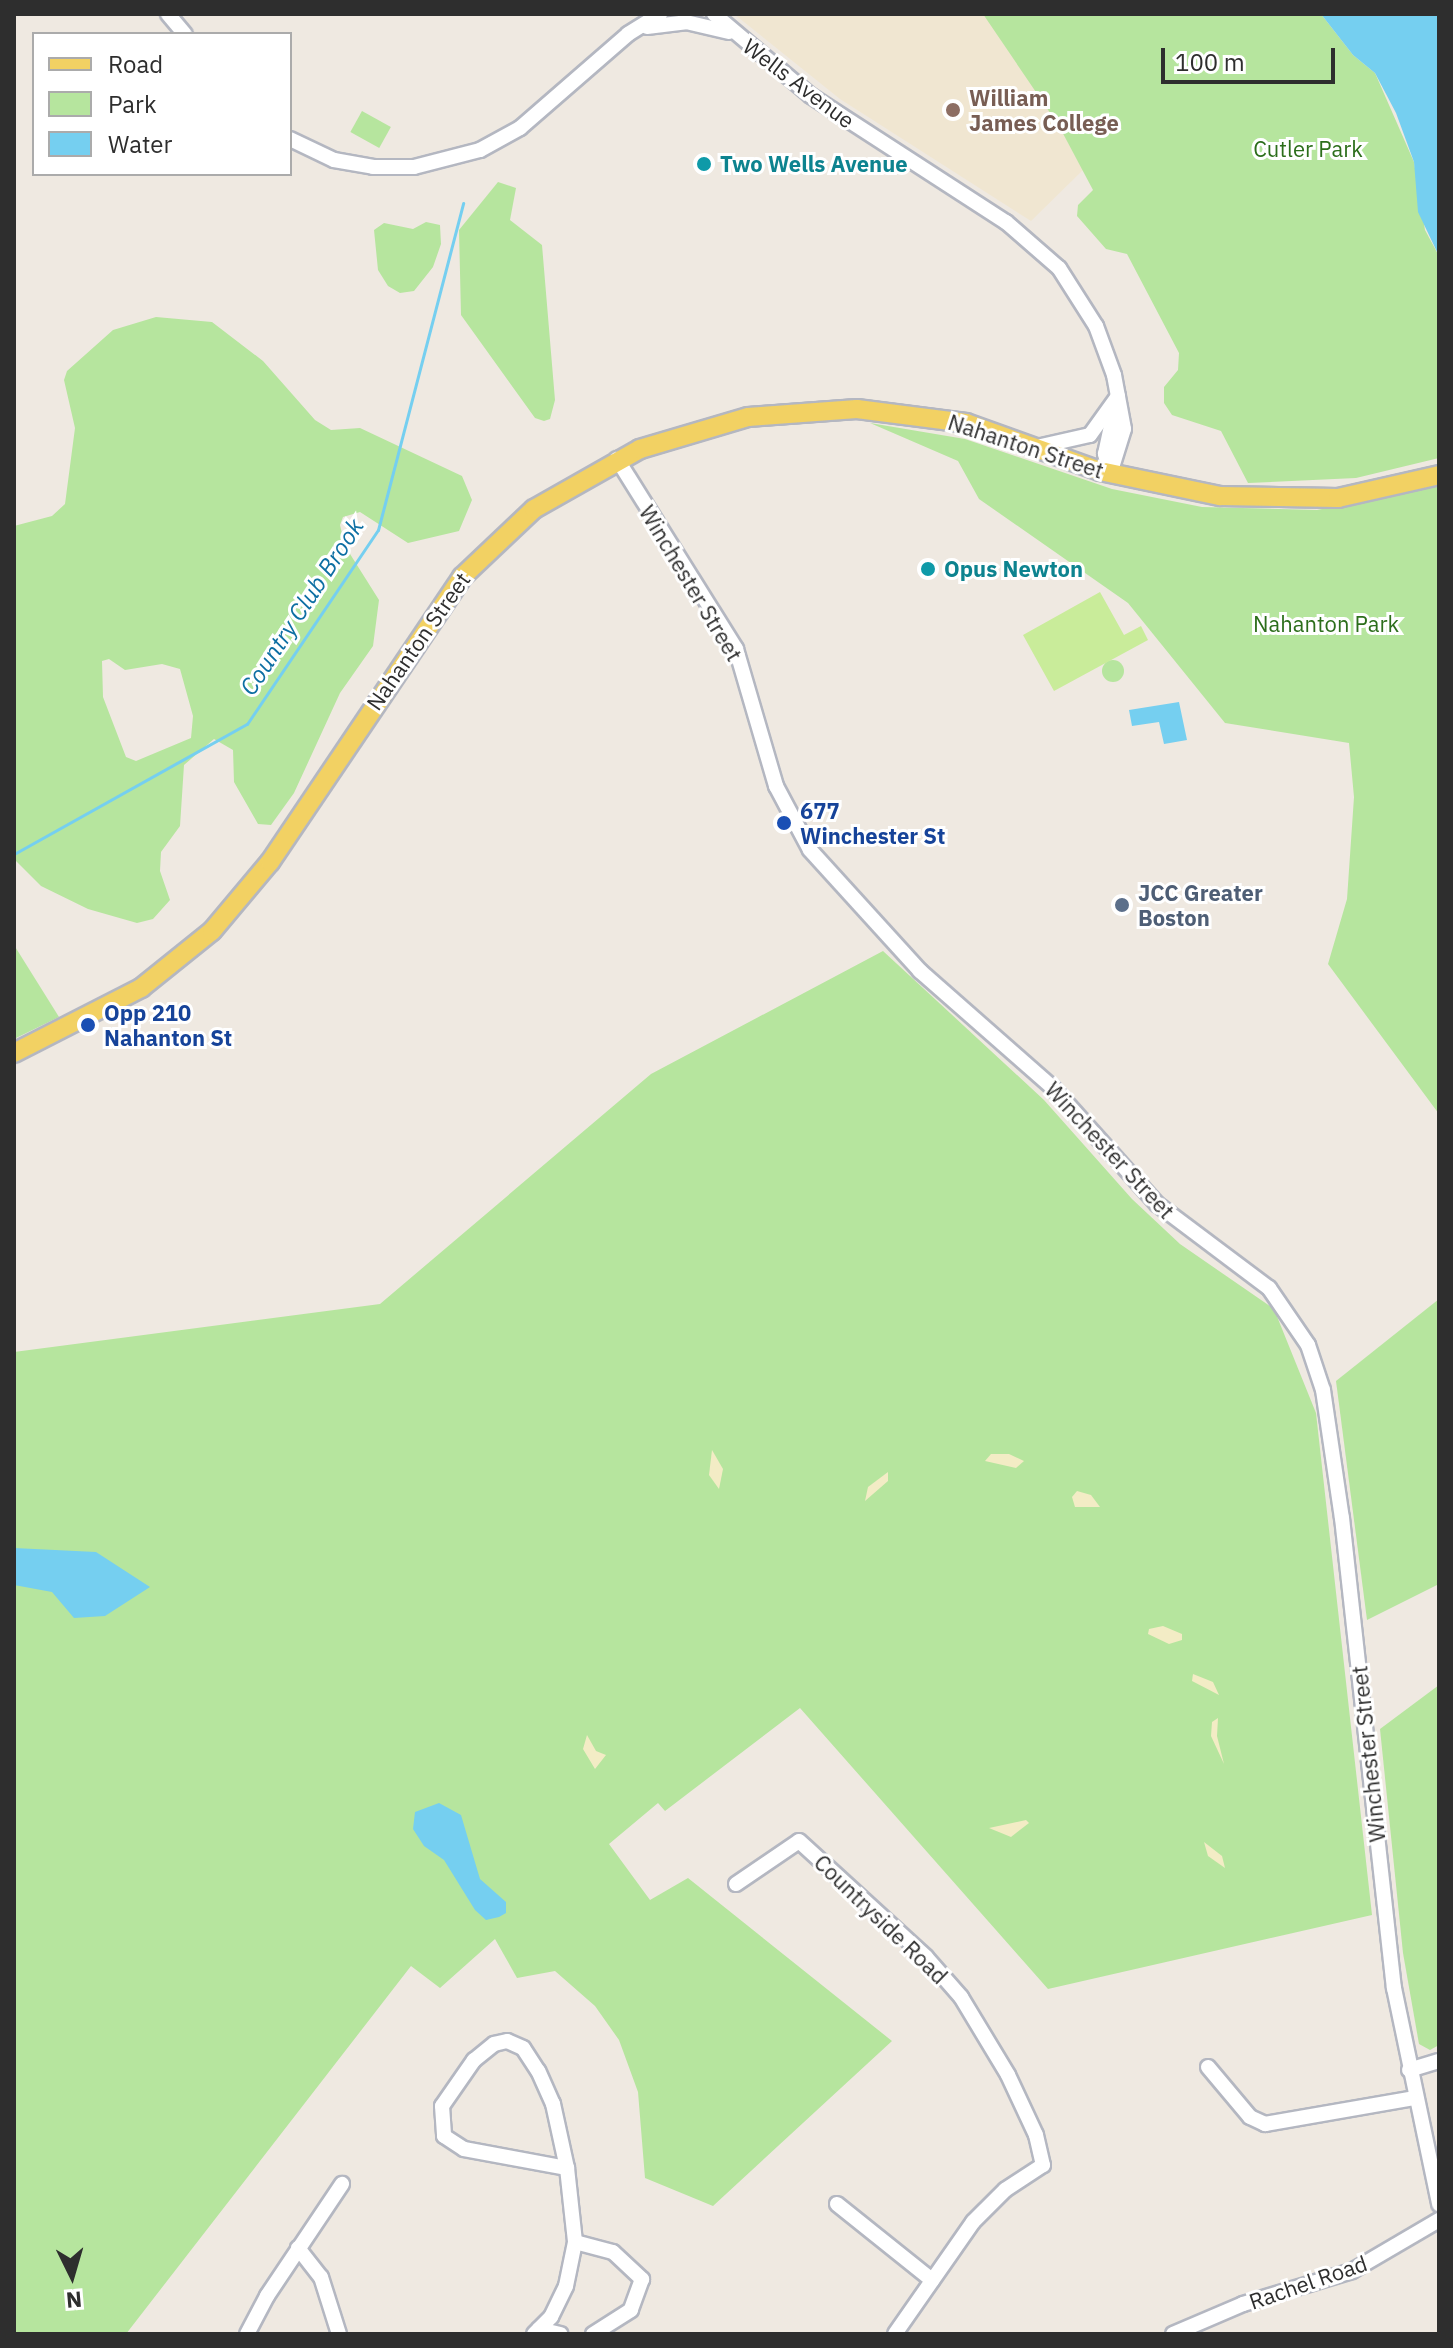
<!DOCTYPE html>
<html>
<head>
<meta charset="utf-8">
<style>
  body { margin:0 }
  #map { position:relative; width:1453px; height:2348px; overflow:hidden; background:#efe9e1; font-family:"IBM Plex Sans",sans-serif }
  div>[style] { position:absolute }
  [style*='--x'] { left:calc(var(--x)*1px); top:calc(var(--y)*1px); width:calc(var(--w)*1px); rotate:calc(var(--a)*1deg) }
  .education>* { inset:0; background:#f0e6d1 }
  .green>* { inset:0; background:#b6e59e; transform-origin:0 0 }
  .round { border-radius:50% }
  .sand>* { inset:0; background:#f3ecc5 }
  .pitch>* { inset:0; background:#c9ec9a }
  .water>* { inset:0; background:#75cff0 }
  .stream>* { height:3px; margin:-1.5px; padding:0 1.5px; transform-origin:1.5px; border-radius:1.5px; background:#75cff0 }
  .roads { filter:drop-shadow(2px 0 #b4b7c1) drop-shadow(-2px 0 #b4b7c1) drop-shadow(0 2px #b4b7c1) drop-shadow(0 -2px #b4b7c1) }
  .minor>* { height:14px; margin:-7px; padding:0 7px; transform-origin:7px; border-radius:7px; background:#fff }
  .major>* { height:18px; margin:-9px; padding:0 9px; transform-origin:9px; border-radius:9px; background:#f2d163 }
  .dots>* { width:22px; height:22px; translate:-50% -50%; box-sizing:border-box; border:4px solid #fff; border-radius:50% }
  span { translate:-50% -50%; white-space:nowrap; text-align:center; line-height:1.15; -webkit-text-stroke:6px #fff; paint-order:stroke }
  .street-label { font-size:22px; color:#2e2e2e }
  .education-label { font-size:22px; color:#785e54; font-weight:700 }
  .left { translate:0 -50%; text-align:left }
  .park-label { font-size:22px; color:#2c6e1b }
  .culture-label { font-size:22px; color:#0d838f; font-weight:700 }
  .transit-label { font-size:22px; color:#164399; font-weight:700 }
  .service-label { font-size:22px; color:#4e5e75; font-weight:700 }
  .water-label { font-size:24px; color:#0d6fa3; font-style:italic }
  .frame { position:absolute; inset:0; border:16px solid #2e2e2e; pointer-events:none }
  .legend { position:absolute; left:32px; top:32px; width:260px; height:144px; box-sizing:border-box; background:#fff; border:2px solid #ababab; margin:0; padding:10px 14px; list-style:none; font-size:24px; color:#2e2e2e }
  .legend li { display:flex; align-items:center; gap:16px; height:40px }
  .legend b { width:40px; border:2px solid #ababab }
  .north { position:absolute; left:32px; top:2236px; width:80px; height:80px; -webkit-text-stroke:6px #fff; paint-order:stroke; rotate:175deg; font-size:22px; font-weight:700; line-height:32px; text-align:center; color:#2e2e2e }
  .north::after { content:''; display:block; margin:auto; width:28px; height:36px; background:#2e2e2e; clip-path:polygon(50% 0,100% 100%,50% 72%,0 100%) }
  .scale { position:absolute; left:1161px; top:48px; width:174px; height:36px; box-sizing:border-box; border:4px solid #2e2e2e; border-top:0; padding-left:10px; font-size:24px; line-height:28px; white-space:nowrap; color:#2e2e2e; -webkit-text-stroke:6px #fff; paint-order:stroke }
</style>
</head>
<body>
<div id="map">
  <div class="education">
    <div style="clip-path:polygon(734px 14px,1000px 14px,1083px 170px,1031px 221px,840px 99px)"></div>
  </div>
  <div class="green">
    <div style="clip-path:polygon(983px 14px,1321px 14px,1353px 55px,1375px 73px,1414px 162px,1425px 230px,1439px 256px,1439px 458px,1356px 478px,1248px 483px,1221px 431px,1172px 415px,1164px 403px,1164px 387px,1178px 370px,1179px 353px,1127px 254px,1106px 249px,1077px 216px,1078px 205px,1093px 190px,1059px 126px)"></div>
    <div style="left:362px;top:111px;width:33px;height:24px;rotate:29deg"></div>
    <div style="clip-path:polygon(498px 182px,516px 188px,510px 220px,542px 245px,555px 400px,550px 419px,544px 421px,535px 418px,461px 315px,459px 230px)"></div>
    <div style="clip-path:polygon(426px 222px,440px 225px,441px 244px,433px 267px,414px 291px,400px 293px,388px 286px,378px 270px,374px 230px,384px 223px,413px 229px)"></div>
    <div style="clip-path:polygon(evenodd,156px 317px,212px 322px,263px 361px,315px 420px,331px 430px,360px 428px,462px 476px,472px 500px,459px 531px,408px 543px,360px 512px,343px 517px,340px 525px,345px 546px,379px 600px,373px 646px,340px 693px,294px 793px,271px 825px,258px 824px,234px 782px,233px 750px,214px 739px,184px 765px,180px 826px,161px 852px,160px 871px,170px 900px,153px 919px,137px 923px,88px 909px,41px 886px,14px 859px,14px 526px,52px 516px,65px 504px,75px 428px,64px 380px,67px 371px,113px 330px,156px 317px,109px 659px,125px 670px,162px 664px,180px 669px,193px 716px,191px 738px,136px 761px,126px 757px,103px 697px,102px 661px,109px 659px)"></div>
    <div style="clip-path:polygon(870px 423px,965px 439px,1112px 489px,1202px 507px,1317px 510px,1439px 486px,1439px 1114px,1328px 964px,1347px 899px,1354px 797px,1349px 743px,1225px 723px,1128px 603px,979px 499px,958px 461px)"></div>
    <div class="round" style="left:1102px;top:660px;width:22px;height:22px"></div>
    <div style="clip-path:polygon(14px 945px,59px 1017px,14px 1039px)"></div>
    <div style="clip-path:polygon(883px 951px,1044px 1100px,1132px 1199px,1180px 1244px,1274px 1309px,1316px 1413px,1372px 1915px,1048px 1989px,800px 1708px,665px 1811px,658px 1803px,609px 1844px,650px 1900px,688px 1878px,892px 2041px,713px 2206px,645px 2178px,638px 2092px,619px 2040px,595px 2006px,555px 1971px,517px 1978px,495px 1939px,440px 1988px,411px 1966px,126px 2334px,14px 2334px,14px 1352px,380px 1304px,651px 1074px)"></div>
    <div style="clip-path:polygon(1439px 1299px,1439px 1584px,1367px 1620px,1336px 1381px)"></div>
    <div style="clip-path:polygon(1439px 1685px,1439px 2045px,1430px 2050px,1419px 2044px,1403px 1953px,1380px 1729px)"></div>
  </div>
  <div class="sand">
    <div style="clip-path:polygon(712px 1450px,723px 1469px,719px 1489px,709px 1475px)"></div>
    <div style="clip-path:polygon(991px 1454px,1009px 1454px,1024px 1461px,1016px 1468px,985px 1461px)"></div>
    <div style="clip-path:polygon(888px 1472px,888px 1481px,865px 1501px,868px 1487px)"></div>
    <div style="clip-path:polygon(1077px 1491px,1091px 1495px,1100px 1507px,1075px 1507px,1072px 1497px)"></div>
    <div style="clip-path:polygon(1163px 1626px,1182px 1634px,1182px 1640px,1169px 1644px,1148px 1634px,1149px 1629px)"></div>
    <div style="clip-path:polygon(1193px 1674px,1213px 1682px,1219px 1695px,1192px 1681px)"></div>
    <div style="clip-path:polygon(1218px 1718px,1217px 1736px,1224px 1764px,1211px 1736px,1212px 1722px)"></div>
    <div style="clip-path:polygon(587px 1735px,596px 1751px,606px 1755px,595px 1769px,583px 1749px)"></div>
    <div style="clip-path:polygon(1026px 1820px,1029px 1823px,1011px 1837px,989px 1828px)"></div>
    <div style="clip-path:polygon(1204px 1842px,1222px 1856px,1225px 1868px,1208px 1856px)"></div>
  </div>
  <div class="pitch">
    <div style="clip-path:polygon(1100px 592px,1124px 635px,1141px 626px,1148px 640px,1054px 691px,1023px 635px)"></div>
  </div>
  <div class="water">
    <div style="clip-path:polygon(1321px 14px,1439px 14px,1439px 256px,1418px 212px,1414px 162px,1396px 113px,1375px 73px,1353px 55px)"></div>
    <div style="clip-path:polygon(1179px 702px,1187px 740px,1164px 744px,1159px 722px,1132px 726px,1129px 710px)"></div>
    <div style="clip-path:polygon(14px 1548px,96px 1552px,150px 1587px,105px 1616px,74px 1618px,52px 1592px,14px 1585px)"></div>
    <div style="clip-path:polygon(439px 1803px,461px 1815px,480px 1879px,506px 1902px,506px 1913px,499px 1917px,486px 1920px,475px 1910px,444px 1860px,424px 1846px,413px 1829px,415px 1812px)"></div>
  </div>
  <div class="stream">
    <div style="--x:14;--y:854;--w:267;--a:-29.2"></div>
    <div style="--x:247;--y:724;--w:234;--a:-56"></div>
    <div style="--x:378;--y:530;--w:338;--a:-75.4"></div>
  </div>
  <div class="roads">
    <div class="minor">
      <div style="--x:168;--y:14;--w:26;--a:50"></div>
      <div style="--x:714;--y:14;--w:127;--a:40.2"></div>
      <div style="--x:811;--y:96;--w:232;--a:32.9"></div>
      <div style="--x:1006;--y:222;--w:70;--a:41"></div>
      <div style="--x:1059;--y:268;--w:69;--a:57.5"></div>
      <div style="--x:1096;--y:326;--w:52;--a:69.8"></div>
      <div style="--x:1114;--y:375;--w:55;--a:79.5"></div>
      <div style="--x:1124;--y:429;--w:47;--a:107.3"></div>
      <div style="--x:647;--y:27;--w:39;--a:-7"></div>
      <div style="--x:686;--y:22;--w:44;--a:13.1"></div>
      <div style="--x:290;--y:139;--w:49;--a:25.5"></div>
      <div style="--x:334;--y:160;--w:40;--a:10"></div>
      <div style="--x:373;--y:167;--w:41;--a:0"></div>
      <div style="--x:414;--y:167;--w:68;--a:-14.4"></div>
      <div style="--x:480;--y:150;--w:46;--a:-28.8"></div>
      <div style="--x:520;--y:128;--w:143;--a:-41"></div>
      <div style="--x:628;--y:34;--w:38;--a:-32"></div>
      <div style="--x:1041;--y:446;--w:50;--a:-12.7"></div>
      <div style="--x:1090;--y:435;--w:48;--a:-54.3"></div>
      <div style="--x:617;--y:459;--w:224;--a:57.9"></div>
      <div style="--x:736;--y:649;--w:143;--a:73.7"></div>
      <div style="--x:776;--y:786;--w:72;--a:62"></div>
      <div style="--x:810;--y:850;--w:164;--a:47.7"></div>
      <div style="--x:920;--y:971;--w:177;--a:41.3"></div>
      <div style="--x:1053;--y:1088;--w:156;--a:48.1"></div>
      <div style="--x:1157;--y:1204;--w:140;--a:36.9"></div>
      <div style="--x:1269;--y:1288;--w:69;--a:55.6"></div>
      <div style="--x:1308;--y:1345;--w:47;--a:71.6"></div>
      <div style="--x:1323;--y:1390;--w:129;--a:81.6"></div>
      <div style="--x:1342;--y:1518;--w:473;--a:83.7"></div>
      <div style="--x:1394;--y:1988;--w:221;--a:78.2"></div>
      <div style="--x:1110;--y:474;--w:21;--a:-104"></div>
      <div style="--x:1105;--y:454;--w:43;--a:-77.9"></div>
      <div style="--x:736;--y:1884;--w:76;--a:-34.3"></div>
      <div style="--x:799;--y:1841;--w:172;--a:42.4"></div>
      <div style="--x:926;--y:1957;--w:53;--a:48.8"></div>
      <div style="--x:961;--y:1997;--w:91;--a:58.9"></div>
      <div style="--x:1008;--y:2075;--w:66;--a:65"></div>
      <div style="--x:1036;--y:2135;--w:31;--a:77"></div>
      <div style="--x:1043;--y:2165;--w:45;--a:146.7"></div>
      <div style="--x:1005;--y:2190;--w:45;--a:135"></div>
      <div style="--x:973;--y:2222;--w:136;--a:124.9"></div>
      <div style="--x:1208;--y:2067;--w:65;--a:50"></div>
      <div style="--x:1250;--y:2117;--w:17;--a:25"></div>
      <div style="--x:1265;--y:2124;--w:151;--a:-9.9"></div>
      <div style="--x:1409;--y:2070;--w:31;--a:-17"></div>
      <div style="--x:567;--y:2168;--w:66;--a:-102.3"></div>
      <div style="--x:553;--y:2104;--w:36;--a:-114"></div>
      <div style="--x:538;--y:2071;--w:27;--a:-123"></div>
      <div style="--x:523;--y:2048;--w:17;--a:-156"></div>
      <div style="--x:507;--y:2041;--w:13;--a:167"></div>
      <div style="--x:494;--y:2044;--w:26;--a:141"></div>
      <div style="--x:474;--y:2060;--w:56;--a:124.8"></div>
      <div style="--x:442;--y:2106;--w:30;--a:86"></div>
      <div style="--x:444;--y:2136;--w:24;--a:33"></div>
      <div style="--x:464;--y:2149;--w:105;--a:10.5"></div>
      <div style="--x:567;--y:2168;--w:74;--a:83.8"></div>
      <div style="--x:837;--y:2204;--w:122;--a:38.7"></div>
      <div style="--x:298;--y:2248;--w:37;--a:52"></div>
      <div style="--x:321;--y:2277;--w:60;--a:72.5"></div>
      <div style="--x:539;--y:2329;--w:22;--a:13"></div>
      <div style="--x:247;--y:2334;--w:43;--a:-62.2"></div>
      <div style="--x:267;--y:2296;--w:135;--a:-56.2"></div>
      <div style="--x:534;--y:2334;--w:24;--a:-45"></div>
      <div style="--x:551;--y:2317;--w:34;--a:-64"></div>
      <div style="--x:566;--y:2286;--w:45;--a:-78.4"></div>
      <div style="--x:575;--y:2242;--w:39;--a:15"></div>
      <div style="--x:613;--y:2252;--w:40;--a:43"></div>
      <div style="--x:642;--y:2279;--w:33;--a:110"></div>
      <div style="--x:631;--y:2310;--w:45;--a:147.7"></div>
      <div style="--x:1173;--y:2334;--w:76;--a:-23.2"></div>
      <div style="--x:1243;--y:2304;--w:114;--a:-16.8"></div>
      <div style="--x:1352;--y:2271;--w:101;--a:-30.4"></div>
    </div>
    <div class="major">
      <div style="--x:14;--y:1053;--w:143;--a:-27.1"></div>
      <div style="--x:141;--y:988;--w:91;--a:-38.8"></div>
      <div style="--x:212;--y:931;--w:90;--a:-50"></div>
      <div style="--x:270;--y:862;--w:344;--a:-56"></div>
      <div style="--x:462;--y:577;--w:99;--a:-43.4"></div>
      <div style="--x:534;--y:509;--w:122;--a:-29.5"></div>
      <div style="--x:640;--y:449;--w:113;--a:-16.5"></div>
      <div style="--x:748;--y:417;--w:109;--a:-4.2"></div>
      <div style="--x:857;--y:409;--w:110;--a:7.3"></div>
      <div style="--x:966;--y:423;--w:142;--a:19.7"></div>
      <div style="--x:1100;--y:471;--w:123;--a:11.8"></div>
      <div style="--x:1220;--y:496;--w:118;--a:1"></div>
      <div style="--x:1338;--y:498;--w:104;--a:-12.8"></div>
    </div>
  </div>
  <div class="dots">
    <div style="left:953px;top:110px;background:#8d6e63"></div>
    <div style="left:704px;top:164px;background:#0f9aa8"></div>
    <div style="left:928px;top:569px;background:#0f9aa8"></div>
    <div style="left:784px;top:823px;background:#1a4fb4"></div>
    <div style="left:1122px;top:905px;background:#5c6f8a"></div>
    <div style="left:88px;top:1025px;background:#1a4fb4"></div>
  </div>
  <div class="street-label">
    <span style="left:799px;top:83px;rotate:37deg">Wells Avenue</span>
    <span style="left:1026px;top:446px;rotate:18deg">Nahanton Street</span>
    <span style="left:691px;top:583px;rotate:59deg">Winchester Street</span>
    <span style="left:418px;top:641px;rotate:-55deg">Nahanton Street</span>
    <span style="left:1110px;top:1150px;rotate:47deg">Winchester Street</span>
    <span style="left:1368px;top:1754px;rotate:-96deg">Winchester Street</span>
    <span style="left:881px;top:1919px;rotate:44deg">Countryside Road</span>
    <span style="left:1308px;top:2282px;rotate:-19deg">Rachel Road</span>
  </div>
  <div class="education-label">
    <span class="left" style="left:969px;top:110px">William<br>James College</span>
  </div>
  <div class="park-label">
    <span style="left:1308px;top:149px">Cutler Park</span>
    <span style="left:1326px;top:624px">Nahanton Park</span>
  </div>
  <div class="culture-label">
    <span class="left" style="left:720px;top:164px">Two Wells Avenue</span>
    <span class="left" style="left:944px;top:569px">Opus Newton</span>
  </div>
  <div class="transit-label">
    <span class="left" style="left:800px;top:823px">677<br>Winchester St</span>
    <span class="left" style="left:104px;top:1025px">Opp 210<br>Nahanton St</span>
  </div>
  <div class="service-label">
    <span class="left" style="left:1138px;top:905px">JCC Greater<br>Boston</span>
  </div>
  <div class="water-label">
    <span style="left:302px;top:607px;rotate:-57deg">Country Club Brook</span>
  </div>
  <div class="frame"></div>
  <ul class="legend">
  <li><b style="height:10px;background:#f2d163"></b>Road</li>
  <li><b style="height:22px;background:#b6e59e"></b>Park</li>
  <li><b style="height:22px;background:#75cff0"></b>Water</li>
  </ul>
  <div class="north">N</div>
  <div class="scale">100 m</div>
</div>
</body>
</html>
